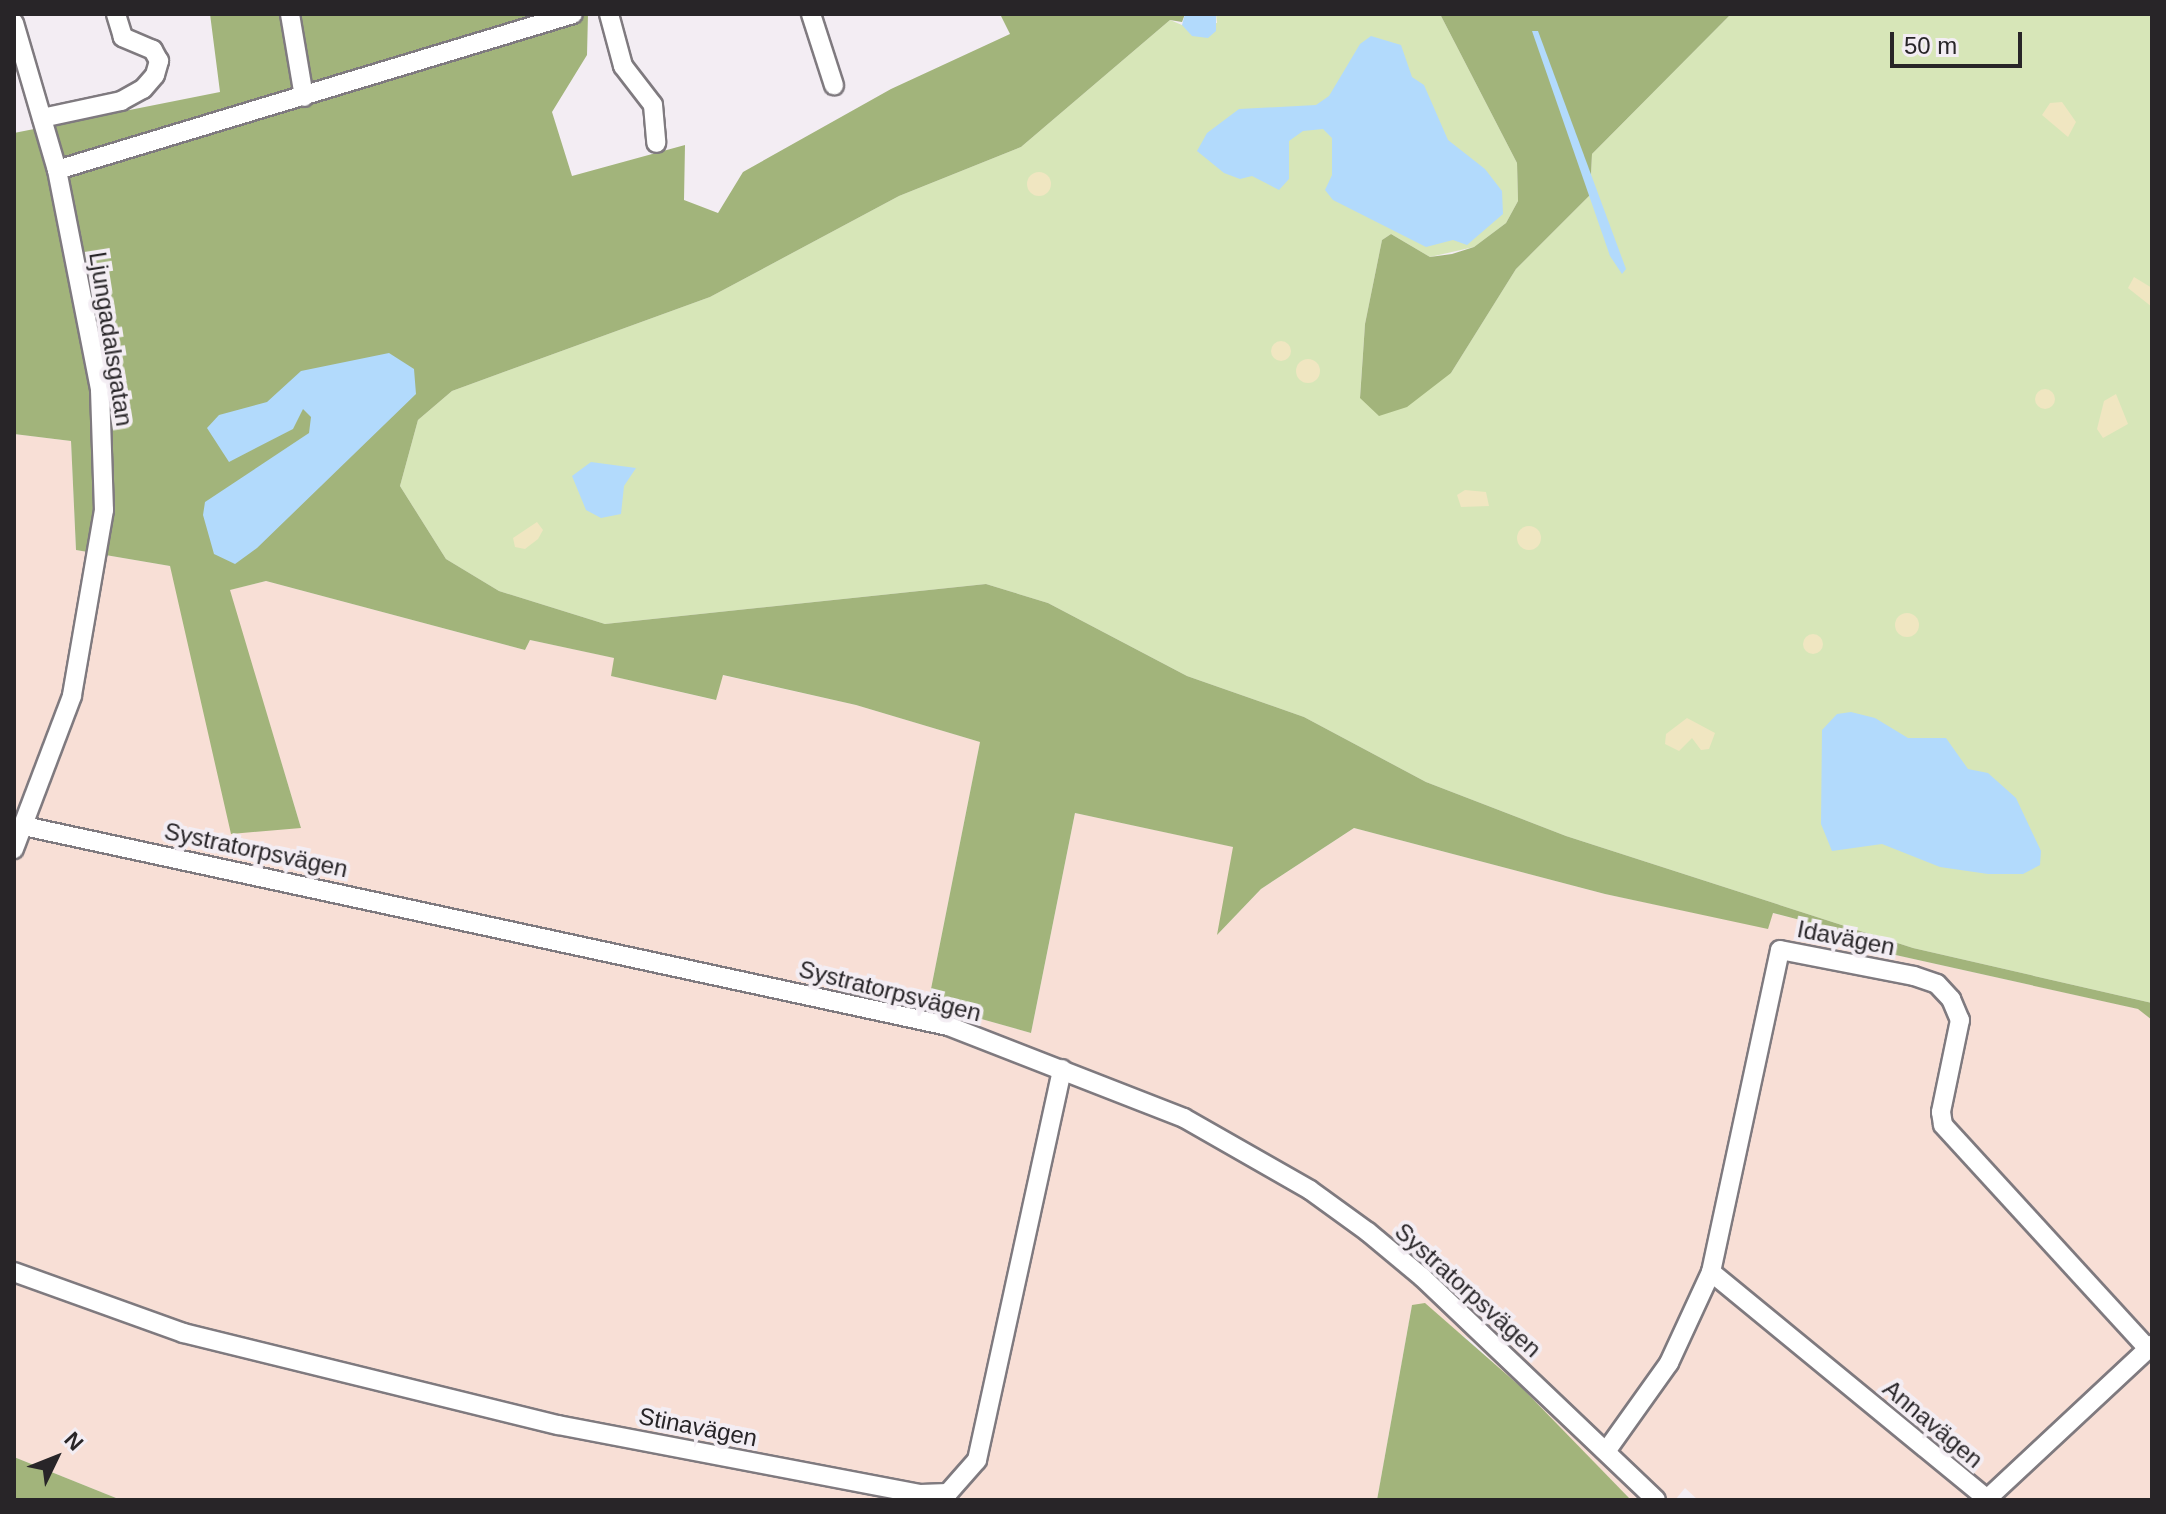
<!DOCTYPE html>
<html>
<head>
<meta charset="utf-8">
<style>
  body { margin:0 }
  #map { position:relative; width:2166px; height:1514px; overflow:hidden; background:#f3edf3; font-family:Arial,sans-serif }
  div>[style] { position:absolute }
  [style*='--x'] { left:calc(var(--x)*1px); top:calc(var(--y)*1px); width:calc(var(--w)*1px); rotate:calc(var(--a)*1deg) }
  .industrial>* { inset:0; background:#f8dfd6 }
  .green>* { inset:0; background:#d7e6b8 }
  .forest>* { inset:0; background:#a2b47b }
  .sand>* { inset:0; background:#f0e6c1 }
  .round { border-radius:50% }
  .water>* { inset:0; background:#b2dafc }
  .roads { filter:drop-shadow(2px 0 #7f7a7f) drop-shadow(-2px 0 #7f7a7f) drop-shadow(0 2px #7f7a7f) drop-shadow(0 -2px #7f7a7f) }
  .minor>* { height:18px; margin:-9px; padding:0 9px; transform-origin:9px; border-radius:9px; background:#fff }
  span { translate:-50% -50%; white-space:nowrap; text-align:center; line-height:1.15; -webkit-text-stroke:8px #f3edf3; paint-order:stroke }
  .street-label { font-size:24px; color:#282528 }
  .frame { position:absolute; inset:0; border:16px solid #282528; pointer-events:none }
  .north { position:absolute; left:16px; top:1418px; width:80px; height:80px; -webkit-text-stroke:6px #f3edf3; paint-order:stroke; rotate:47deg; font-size:22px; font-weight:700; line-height:32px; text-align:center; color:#282528 }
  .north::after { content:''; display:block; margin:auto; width:28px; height:36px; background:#282528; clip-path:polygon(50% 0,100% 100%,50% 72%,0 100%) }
  .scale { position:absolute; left:1890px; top:32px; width:132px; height:36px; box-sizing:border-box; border:4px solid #282528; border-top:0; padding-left:10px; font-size:24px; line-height:28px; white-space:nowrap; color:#282528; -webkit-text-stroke:6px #f3edf3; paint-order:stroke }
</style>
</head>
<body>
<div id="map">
  <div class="industrial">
    <div style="clip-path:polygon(14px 434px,71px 441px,76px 550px,170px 566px,301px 828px,229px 590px,266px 581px,525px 650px,530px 640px,615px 658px,612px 676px,715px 700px,722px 675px,856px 705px,980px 742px,928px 1004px,1031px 1033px,1075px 813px,1234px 847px,1218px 934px,1261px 889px,1354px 828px,1605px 894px,1767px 928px,1772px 913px,1804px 921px,1801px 934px,2139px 1009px,2152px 1020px,2152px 1500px,1698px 1500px,1685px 1488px,1675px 1500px,1631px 1500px,1472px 1341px,1412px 1305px,1377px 1500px,121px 1500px,14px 1457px)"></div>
  </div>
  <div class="green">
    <div style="clip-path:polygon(1216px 14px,1440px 14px,1517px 163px,1518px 201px,1506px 223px,1474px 247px,1430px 257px,1391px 234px,1382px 240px,1365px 324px,1360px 397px,1451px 373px,1516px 269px,1590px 195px,1592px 154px,1731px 14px,2152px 14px,2152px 1003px,1913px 948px,1566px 836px,1426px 782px,1304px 717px,1187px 676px,1048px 603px,986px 584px,605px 624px,499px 591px,446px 559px,400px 486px,418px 420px,452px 391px,710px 297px,899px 196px,1021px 147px,1170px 20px,1182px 25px,1217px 23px)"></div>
  </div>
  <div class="forest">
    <div style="clip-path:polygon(210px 14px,588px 14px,587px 55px,552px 112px,572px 176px,685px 145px,684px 200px,718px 213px,743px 172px,891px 89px,1010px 34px,1000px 14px,1185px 14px,1182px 22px,1170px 20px,1021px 147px,899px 196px,710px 297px,452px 391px,418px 420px,400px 486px,446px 559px,499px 591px,605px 624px,986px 584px,1048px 603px,1187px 676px,1304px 717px,1426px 782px,1566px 836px,1913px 948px,2152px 1003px,2152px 1020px,2138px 1009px,1801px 934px,1804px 921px,1773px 913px,1768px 929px,1605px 894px,1354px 828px,1261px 889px,1217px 935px,1233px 847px,1075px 813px,1031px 1033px,928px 1004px,980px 742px,856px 705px,723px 675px,716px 700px,611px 676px,614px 658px,530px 640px,525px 650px,266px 581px,230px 590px,301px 828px,231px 834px,170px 566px,76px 550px,71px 441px,14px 434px,14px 133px,220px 92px)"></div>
    <div style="clip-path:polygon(1440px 14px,1731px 14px,1592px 154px,1590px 195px,1516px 269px,1451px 373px,1407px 407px,1379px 416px,1360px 398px,1365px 324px,1382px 240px,1391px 234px,1430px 257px,1452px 254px,1474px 247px,1506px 223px,1518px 201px,1517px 163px)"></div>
    <div style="clip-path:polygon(1425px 1303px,1521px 1387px,1631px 1500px,1377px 1500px,1412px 1305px)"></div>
    <div style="clip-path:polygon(14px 1457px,121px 1500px,14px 1500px)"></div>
  </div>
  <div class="sand">
    <div style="clip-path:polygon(2062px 102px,2076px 122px,2068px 137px,2042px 115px,2050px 103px)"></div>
    <div class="round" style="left:1027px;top:172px;width:24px;height:24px"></div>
    <div style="clip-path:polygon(2134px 277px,2152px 288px,2152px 307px,2128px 288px)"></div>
    <div class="round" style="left:1271px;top:341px;width:20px;height:20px"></div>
    <div class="round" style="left:1296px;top:359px;width:24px;height:24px"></div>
    <div class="round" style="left:2035px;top:389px;width:20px;height:20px"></div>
    <div style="clip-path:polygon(2116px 394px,2128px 424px,2103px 438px,2097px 429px,2104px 401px)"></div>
    <div style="clip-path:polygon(1465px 490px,1486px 492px,1489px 506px,1461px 507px,1457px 495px)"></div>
    <div style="clip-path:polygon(537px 522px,543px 530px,538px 539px,525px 549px,515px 547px,513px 538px)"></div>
    <div class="round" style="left:1517px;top:526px;width:24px;height:24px"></div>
    <div class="round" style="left:1895px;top:613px;width:24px;height:24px"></div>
    <div class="round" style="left:1803px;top:634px;width:20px;height:20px"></div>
    <div style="clip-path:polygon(1687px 718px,1715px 733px,1709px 749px,1701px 750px,1692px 738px,1679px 751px,1665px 744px,1666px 734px)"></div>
  </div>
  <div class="water">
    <div style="clip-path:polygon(1185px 14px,1216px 14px,1216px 31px,1208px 38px,1192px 36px,1182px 25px)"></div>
    <div style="clip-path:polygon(1532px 31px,1538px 31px,1626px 269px,1622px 274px,1610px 256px)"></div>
    <div style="clip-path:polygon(1371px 36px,1401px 45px,1412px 77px,1424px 85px,1448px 140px,1485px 169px,1502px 191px,1503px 214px,1467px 245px,1453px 240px,1426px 247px,1333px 200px,1325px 190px,1332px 175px,1332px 138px,1323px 129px,1303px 131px,1289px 141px,1289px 179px,1279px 190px,1252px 176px,1240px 179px,1224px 173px,1197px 151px,1207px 133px,1239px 109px,1316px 105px,1329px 96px,1360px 44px)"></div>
    <div style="clip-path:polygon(389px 353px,414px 369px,416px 394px,257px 548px,235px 564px,214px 554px,203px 515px,205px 502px,309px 433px,311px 417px,303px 409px,293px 429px,229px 462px,207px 428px,219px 415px,267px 402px,301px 371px)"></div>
    <div style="clip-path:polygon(591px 462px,636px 468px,624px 486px,621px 514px,601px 518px,586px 510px,572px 476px)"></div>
    <div style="clip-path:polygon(1851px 712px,1875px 718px,1908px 738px,1946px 738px,1968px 769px,1988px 773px,2016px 798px,2041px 851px,2040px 865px,2023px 874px,1988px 874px,1940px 867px,1882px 844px,1832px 851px,1821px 824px,1822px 730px,1837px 714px)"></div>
  </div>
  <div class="roads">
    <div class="minor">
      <div style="--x:290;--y:14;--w:84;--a:80.4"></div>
      <div style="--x:609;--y:14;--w:54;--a:74.9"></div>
      <div style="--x:623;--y:66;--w:49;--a:52.4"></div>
      <div style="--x:653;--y:105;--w:38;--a:85"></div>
      <div style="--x:811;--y:14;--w:75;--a:72.1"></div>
      <div style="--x:14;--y:23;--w:153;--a:73.7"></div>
      <div style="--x:57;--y:170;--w:224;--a:78.9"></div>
      <div style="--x:100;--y:390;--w:120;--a:88.1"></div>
      <div style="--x:104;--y:510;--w:189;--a:99.8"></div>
      <div style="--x:72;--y:696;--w:164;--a:110.8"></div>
      <div style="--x:42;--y:118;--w:81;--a:-12.1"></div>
      <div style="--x:121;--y:101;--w:25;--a:-29"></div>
      <div style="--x:143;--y:89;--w:18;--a:-49"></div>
      <div style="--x:155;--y:75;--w:15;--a:-74"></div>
      <div style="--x:159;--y:61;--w:13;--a:-119"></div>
      <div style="--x:153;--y:50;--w:33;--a:-157"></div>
      <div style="--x:123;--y:37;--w:24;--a:-107"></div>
      <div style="--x:57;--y:170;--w:539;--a:-16.82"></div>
      <div style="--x:24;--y:826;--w:945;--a:12.21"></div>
      <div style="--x:948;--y:1026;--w:253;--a:21.3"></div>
      <div style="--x:1184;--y:1118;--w:145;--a:29.7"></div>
      <div style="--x:1310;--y:1190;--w:72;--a:35.9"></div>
      <div style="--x:1368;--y:1232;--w:70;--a:39.8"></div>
      <div style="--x:1422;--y:1277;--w:323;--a:43.6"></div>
      <div style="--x:14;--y:1272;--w:180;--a:19.8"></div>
      <div style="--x:183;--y:1333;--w:386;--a:13.8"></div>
      <div style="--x:558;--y:1425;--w:369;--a:10.8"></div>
      <div style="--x:920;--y:1494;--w:28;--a:-2"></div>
      <div style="--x:948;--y:1493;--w:44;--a:-48.7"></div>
      <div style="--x:977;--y:1460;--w:400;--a:-77.7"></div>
      <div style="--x:1711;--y:1272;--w:357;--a:39.4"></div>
      <div style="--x:1987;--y:1499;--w:226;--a:-43"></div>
      <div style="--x:1607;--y:1450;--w:107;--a:-54.5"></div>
      <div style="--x:1669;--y:1363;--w:100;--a:-65.2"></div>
      <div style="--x:1711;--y:1272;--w:329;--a:-77.9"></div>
      <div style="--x:1780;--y:950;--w:136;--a:11"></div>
      <div style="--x:1914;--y:976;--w:24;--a:19"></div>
      <div style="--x:1937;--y:984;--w:21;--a:47"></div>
      <div style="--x:1951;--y:999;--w:23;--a:67"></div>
      <div style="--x:1960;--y:1020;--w:94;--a:101.7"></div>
      <div style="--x:1941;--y:1112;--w:13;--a:81"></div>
      <div style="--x:1943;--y:1125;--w:304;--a:47.5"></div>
    </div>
  </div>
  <div class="street-label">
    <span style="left:111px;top:339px;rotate:81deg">Ljungadalsgatan</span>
    <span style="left:256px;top:850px;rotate:12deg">Systratorpsvägen</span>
    <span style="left:1846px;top:938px;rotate:11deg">Idavägen</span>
    <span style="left:890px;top:991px;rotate:14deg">Systratorpsvägen</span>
    <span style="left:1468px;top:1290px;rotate:42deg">Systratorpsvägen</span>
    <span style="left:1933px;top:1424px;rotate:40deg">Annavägen</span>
    <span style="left:698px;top:1427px;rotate:11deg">Stinavägen</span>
  </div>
  <div class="frame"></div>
  <div class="north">N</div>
  <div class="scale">50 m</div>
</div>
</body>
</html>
